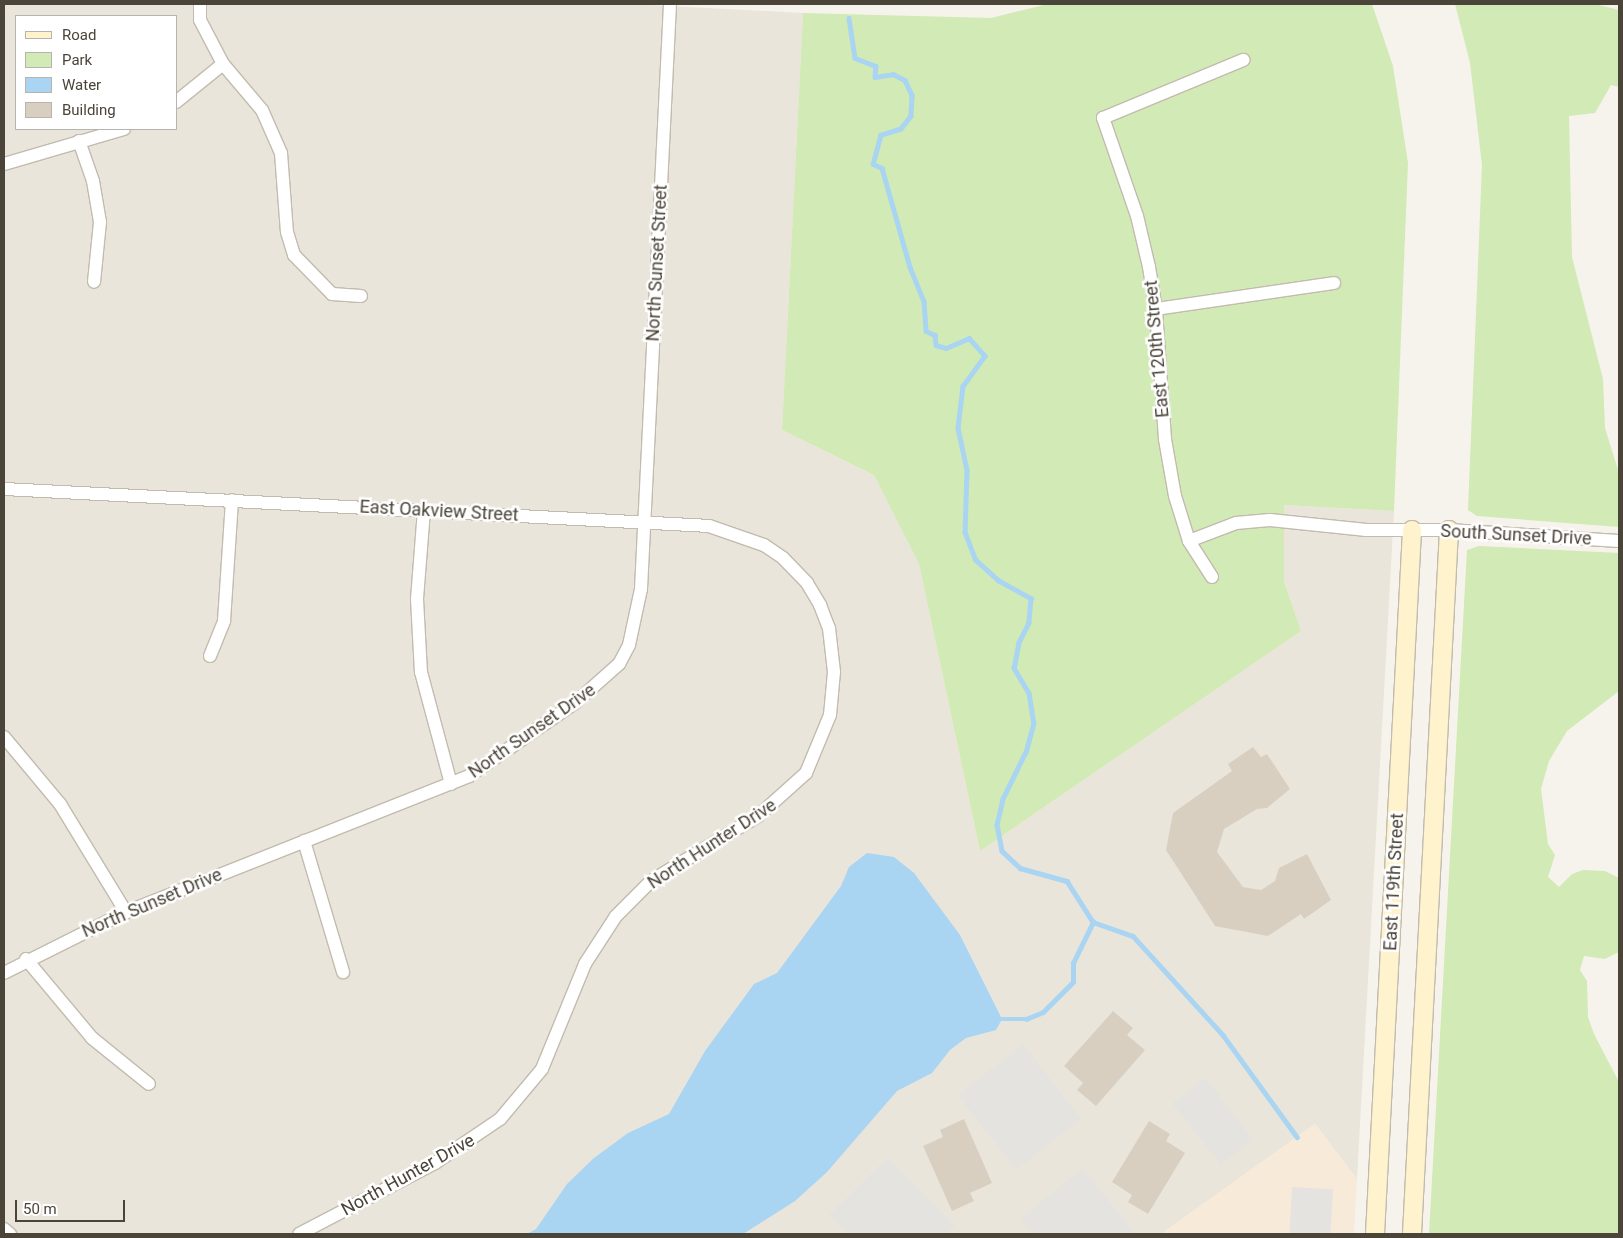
<!DOCTYPE html>
<html>
<head>
<meta charset="utf-8">
<style>
  body { margin:0 }
  #map { position:relative; width:1623px; height:1238px; overflow:hidden; background:#f6f3ec; font-family:Roboto,sans-serif }
  div>[style] { position:absolute }
  [style*='--x'] { left:calc(var(--x)*1px); top:calc(var(--y)*1px); width:calc(var(--w)*1px); rotate:calc(var(--a)*1deg) }
  .residential>* { inset:0; background:#eae5da }
  .commercial>* { inset:0; background:#f7ead8 }
  .green>* { inset:0; background:#d2eab5 }
  .parking>* { inset:0; background:#e5e3e0; transform-origin:0 0 }
  .water>* { inset:0; background:#a9d4f2 }
  .stream>* { height:4.5px; margin:-2.25px; padding:0 2.25px; transform-origin:2.25px; border-radius:2.25px; background:#a9d4f2 }
  .building>* { inset:0; background:#d8cfc1 }
  .roads { filter:drop-shadow(1px 0 #c2bbae) drop-shadow(-1px 0 #c2bbae) drop-shadow(0 1px #c2bbae) drop-shadow(0 -1px #c2bbae) }
  .minor>* { height:12px; margin:-6px; padding:0 6px; transform-origin:6px; border-radius:6px; background:#fff }
  .secondary>* { height:18px; margin:-9px; padding:0 9px; transform-origin:9px; border-radius:9px; background:#fff3cd }
  span { translate:-50% -50%; white-space:nowrap; text-align:center; line-height:1.15; -webkit-text-stroke:5px #fff; paint-order:stroke }
  .street-label { font-size:18px; color:#4b4439 }
  .frame { position:absolute; inset:0; border:5px solid #4b4439; pointer-events:none }
  .legend { position:absolute; left:15px; top:15px; width:162px; height:115px; box-sizing:border-box; background:#fff; border:1px solid #b7b4b0; margin:0; padding:6px 9px; list-style:none; font-size:15px; color:#4b4439 }
  .legend li { display:flex; align-items:center; gap:10px; height:25px }
  .legend b { width:25px; border:1px solid #b7b4b0 }
  .scale { position:absolute; left:15px; top:1200px; width:110px; height:22px; box-sizing:border-box; border:2px solid #4b4439; border-top:0; padding-left:6px; font-size:15px; line-height:18px; white-space:nowrap; color:#4b4439; -webkit-text-stroke:4px #fff; paint-order:stroke }
</style>
</head>
<body>
<div id="map">
  <div class="residential">
    <div style="clip-path:polygon(evenodd,4px 4px,630px 4px,803px 13px,782px 430px,874px 475px,919px 564px,980px 851px,1301px 631px,1284px 581px,1284px 505px,1394px 511px,1357px 1179px,1315px 1124px,1161px 1234px,4px 1234px,4px 4px,16px 16px,176px 16px,176px 129px,16px 129px,16px 16px)"></div>
  </div>
  <div class="commercial">
    <div style="clip-path:polygon(1315px 1124px,1357px 1179px,1354px 1234px,1161px 1234px)"></div>
  </div>
  <div class="green">
    <div style="clip-path:polygon(1048px 4px,1372px 4px,1393px 66px,1408px 163px,1394px 511px,1284px 505px,1284px 581px,1301px 631px,980px 851px,919px 564px,874px 475px,782px 430px,803px 13px,991px 18px)"></div>
    <div style="clip-path:polygon(1455px 4px,1595px 4px,1619px 10px,1619px 87px,1611px 85px,1595px 113px,1569px 116px,1572px 257px,1603px 379px,1605px 428px,1619px 473px,1619px 527px,1477px 516px,1468px 510px,1482px 165px,1470px 63px)"></div>
    <div style="clip-path:polygon(1479px 546px,1619px 553px,1619px 691px,1567px 731px,1549px 761px,1541px 789px,1548px 844px,1555px 855px,1548px 877px,1559px 887px,1572px 874px,1583px 870px,1605px 871px,1619px 878px,1619px 952px,1605px 959px,1584px 956px,1580px 970px,1587px 981px,1588px 1017px,1594px 1034px,1619px 1082px,1619px 1234px,1429px 1234px,1467px 550px)"></div>
  </div>
  <div class="parking">
    <div style="left:1023px;top:1044px;width:95px;height:83px;rotate:52deg"></div>
    <div style="left:1205px;top:1078px;width:78px;height:41px;rotate:52deg"></div>
    <div style="clip-path:polygon(888px 1157px,955px 1226px,946px 1234px,848px 1234px,829px 1215px)"></div>
    <div style="clip-path:polygon(1083px 1168px,1135px 1233px,1134px 1234px,1032px 1234px,1020px 1219px)"></div>
    <div style="left:1292px;top:1187px;width:41px;height:47px;rotate:3deg"></div>
  </div>
  <div class="water">
    <div style="clip-path:polygon(867px 853px,894px 857px,914px 873px,960px 935px,1002px 1019px,996px 1030px,966px 1038px,950px 1050px,932px 1073px,897px 1091px,827px 1172px,795px 1201px,743px 1234px,527px 1234px,536px 1229px,567px 1184px,594px 1158px,628px 1133px,669px 1114px,705px 1051px,754px 984px,777px 973px,841px 886px,849px 867px)"></div>
  </div>
  <div class="stream">
    <div style="--x:849;--y:18;--w:40;--a:81.5"></div>
    <div style="--x:855;--y:58;--w:22;--a:21"></div>
    <div style="--x:876;--y:66;--w:11;--a:95"></div>
    <div style="--x:875;--y:77;--w:18;--a:-9"></div>
    <div style="--x:893;--y:74;--w:13;--a:27"></div>
    <div style="--x:905;--y:80;--w:17;--a:65"></div>
    <div style="--x:912;--y:95;--w:21;--a:93"></div>
    <div style="--x:911;--y:116;--w:16;--a:128"></div>
    <div style="--x:901;--y:129;--w:21;--a:163"></div>
    <div style="--x:881;--y:135;--w:30;--a:105"></div>
    <div style="--x:873;--y:164;--w:10;--a:24"></div>
    <div style="--x:882;--y:168;--w:103;--a:74.2"></div>
    <div style="--x:910;--y:267;--w:37;--a:68"></div>
    <div style="--x:924;--y:301;--w:30;--a:86"></div>
    <div style="--x:926;--y:331;--w:10;--a:24"></div>
    <div style="--x:935;--y:335;--w:10;--a:84"></div>
    <div style="--x:936;--y:345;--w:10;--a:17"></div>
    <div style="--x:946;--y:348;--w:25;--a:-23"></div>
    <div style="--x:969;--y:338;--w:24;--a:48"></div>
    <div style="--x:985;--y:356;--w:37;--a:126"></div>
    <div style="--x:963;--y:386;--w:42;--a:96.8"></div>
    <div style="--x:958;--y:428;--w:43;--a:77.9"></div>
    <div style="--x:967;--y:470;--w:62;--a:91.8"></div>
    <div style="--x:965;--y:532;--w:30;--a:69"></div>
    <div style="--x:976;--y:560;--w:30;--a:42"></div>
    <div style="--x:998;--y:580;--w:38;--a:29"></div>
    <div style="--x:1031;--y:598;--w:25;--a:95"></div>
    <div style="--x:1029;--y:623;--w:22;--a:117"></div>
    <div style="--x:1019;--y:643;--w:25;--a:101"></div>
    <div style="--x:1014;--y:668;--w:29;--a:59"></div>
    <div style="--x:1029;--y:693;--w:30;--a:81"></div>
    <div style="--x:1034;--y:723;--w:30;--a:105"></div>
    <div style="--x:1026;--y:752;--w:52;--a:116.1"></div>
    <div style="--x:1003;--y:799;--w:27;--a:103"></div>
    <div style="--x:997;--y:825;--w:26;--a:79"></div>
    <div style="--x:1002;--y:851;--w:25;--a:43"></div>
    <div style="--x:1020;--y:868;--w:49;--a:15.5"></div>
    <div style="--x:1067;--y:881;--w:49;--a:57.6"></div>
    <div style="--x:1093;--y:922;--w:42;--a:19.3"></div>
    <div style="--x:1133;--y:936;--w:134;--a:47.7"></div>
    <div style="--x:1223;--y:1035;--w:126;--a:54"></div>
    <div style="--x:998;--y:1019;--w:28;--a:0"></div>
    <div style="--x:1026;--y:1019;--w:18;--a:-22"></div>
    <div style="--x:1043;--y:1012;--w:42;--a:-45"></div>
    <div style="--x:1073;--y:982;--w:19;--a:-90"></div>
    <div style="--x:1073;--y:963;--w:46;--a:-64"></div>
  </div>
  <div class="building">
    <div style="clip-path:polygon(1253px 747px,1261px 757px,1267px 754px,1290px 789px,1267px 808px,1257px 809px,1224px 829px,1217px 852px,1243px 887px,1261px 890px,1275px 881px,1279px 868px,1307px 854px,1331px 900px,1304px 919px,1301px 914px,1268px 936px,1215px 926px,1166px 850px,1173px 813px,1232px 771px,1228px 764px)"></div>
    <div style="clip-path:polygon(1113px 1011px,1133px 1028px,1127px 1035px,1145px 1050px,1096px 1106px,1077px 1090px,1083px 1083px,1064px 1066px)"></div>
    <div style="clip-path:polygon(964px 1119px,992px 1183px,970px 1193px,974px 1201px,952px 1211px,923px 1146px,943px 1137px,940px 1130px)"></div>
    <div style="clip-path:polygon(1149px 1121px,1170px 1134px,1166px 1141px,1185px 1153px,1148px 1214px,1128px 1202px,1132px 1195px,1112px 1182px)"></div>
  </div>
  <div class="roads">
    <div class="minor">
      <div style="--x:200;--y:4;--w:16;--a:90"></div>
      <div style="--x:200;--y:20;--w:50;--a:62.4"></div>
      <div style="--x:223;--y:64;--w:60;--a:49.7"></div>
      <div style="--x:262;--y:110;--w:47;--a:66.2"></div>
      <div style="--x:281;--y:153;--w:79;--a:85.7"></div>
      <div style="--x:287;--y:232;--w:24;--a:73"></div>
      <div style="--x:294;--y:255;--w:54;--a:45.7"></div>
      <div style="--x:332;--y:294;--w:29;--a:4"></div>
      <div style="--x:176;--y:102;--w:60;--a:-39"></div>
      <div style="--x:79;--y:141;--w:42;--a:70.7"></div>
      <div style="--x:93;--y:181;--w:42;--a:80.3"></div>
      <div style="--x:100;--y:222;--w:60;--a:95.7"></div>
      <div style="--x:4;--y:164;--w:125;--a:-16.3"></div>
      <div style="--x:1156;--y:309;--w:180;--a:-8.3"></div>
      <div style="--x:4;--y:489;--w:706;--a:3"></div>
      <div style="--x:709;--y:526;--w:58;--a:19.1"></div>
      <div style="--x:764;--y:545;--w:23;--a:34"></div>
      <div style="--x:783;--y:558;--w:35;--a:46"></div>
      <div style="--x:807;--y:583;--w:26;--a:59"></div>
      <div style="--x:820;--y:605;--w:25;--a:69"></div>
      <div style="--x:829;--y:628;--w:44;--a:83.5"></div>
      <div style="--x:834;--y:672;--w:43;--a:95.3"></div>
      <div style="--x:830;--y:715;--w:63;--a:112.5"></div>
      <div style="--x:806;--y:773;--w:64;--a:138.1"></div>
      <div style="--x:758;--y:816;--w:125;--a:148.7"></div>
      <div style="--x:651;--y:881;--w:49;--a:135"></div>
      <div style="--x:616;--y:916;--w:57;--a:122.9"></div>
      <div style="--x:585;--y:964;--w:113;--a:112.3"></div>
      <div style="--x:542;--y:1069;--w:65;--a:130"></div>
      <div style="--x:500;--y:1119;--w:78;--a:145.9"></div>
      <div style="--x:435;--y:1163;--w:153;--a:152.4"></div>
      <div style="--x:424;--y:510;--w:89;--a:94.5"></div>
      <div style="--x:417;--y:599;--w:73;--a:86.9"></div>
      <div style="--x:421;--y:672;--w:116;--a:75"></div>
      <div style="--x:1189;--y:541;--w:50;--a:-21"></div>
      <div style="--x:1236;--y:523;--w:34;--a:-5"></div>
      <div style="--x:1270;--y:520;--w:97;--a:5.9"></div>
      <div style="--x:1366;--y:530;--w:83;--a:0"></div>
      <div style="--x:1449;--y:530;--w:170;--a:3.7"></div>
      <div style="--x:1212;--y:577;--w:43;--a:-122.6"></div>
      <div style="--x:1189;--y:541;--w:47;--a:-107.3"></div>
      <div style="--x:1175;--y:496;--w:58;--a:-100"></div>
      <div style="--x:1165;--y:439;--w:130;--a:-94"></div>
      <div style="--x:1156;--y:309;--w:43;--a:-99.5"></div>
      <div style="--x:1149;--y:267;--w:52;--a:-103.2"></div>
      <div style="--x:1137;--y:216;--w:104;--a:-109.1"></div>
      <div style="--x:1103;--y:118;--w:152;--a:-22.5"></div>
      <div style="--x:210;--y:656;--w:38;--a:-68"></div>
      <div style="--x:224;--y:621;--w:121;--a:-86.2"></div>
      <div style="--x:4;--y:737;--w:87;--a:50.1"></div>
      <div style="--x:60;--y:804;--w:127;--a:58.6"></div>
      <div style="--x:304;--y:841;--w:137;--a:73.4"></div>
      <div style="--x:26;--y:959;--w:103;--a:50.1"></div>
      <div style="--x:92;--y:1038;--w:73;--a:38.9"></div>
      <div style="--x:4;--y:973;--w:136;--a:-26.6"></div>
      <div style="--x:126;--y:912;--w:369;--a:-21.6"></div>
      <div style="--x:469;--y:776;--w:129;--a:-34.6"></div>
      <div style="--x:575;--y:703;--w:59;--a:-41.6"></div>
      <div style="--x:619;--y:664;--w:21;--a:-62"></div>
      <div style="--x:629;--y:645;--w:57;--a:-77.9"></div>
      <div style="--x:641;--y:589;--w:586;--a:-87.16"></div>
      <div style="--x:4;--y:1229;--w:8;--a:40"></div>
    </div>
    <div class="secondary">
      <div style="--x:1375;--y:1234;--w:705;--a:-86.99"></div>
      <div style="--x:1412;--y:1234;--w:705;--a:-86.99"></div>
    </div>
  </div>
  <div class="street-label">
    <span style="left:657px;top:263px;rotate:-87deg">North Sunset Street</span>
    <span style="left:1157px;top:349px;rotate:-95deg">East 120th Street</span>
    <span style="left:439px;top:511px;rotate:3deg">East Oakview Street</span>
    <span style="left:1516px;top:535px;rotate:3deg">South Sunset Drive</span>
    <span style="left:532px;top:731px;rotate:-35deg">North Sunset Drive</span>
    <span style="left:712px;top:844px;rotate:-33deg">North Hunter Drive</span>
    <span style="left:1394px;top:882px;rotate:-87deg">East 119th Street</span>
    <span style="left:152px;top:903px;rotate:-23deg">North Sunset Drive</span>
    <span style="left:408px;top:1175px;rotate:-29deg">North Hunter Drive</span>
  </div>
  <div class="frame"></div>
  <ul class="legend">
  <li><b style="height:6px;background:#fff3cd"></b>Road</li>
  <li><b style="height:14px;background:#d2eab5"></b>Park</li>
  <li><b style="height:14px;background:#a9d4f2"></b>Water</li>
  <li><b style="height:14px;background:#d8cfc1"></b>Building</li>
  </ul>
  <div class="scale">50 m</div>
</div>
</body>
</html>
